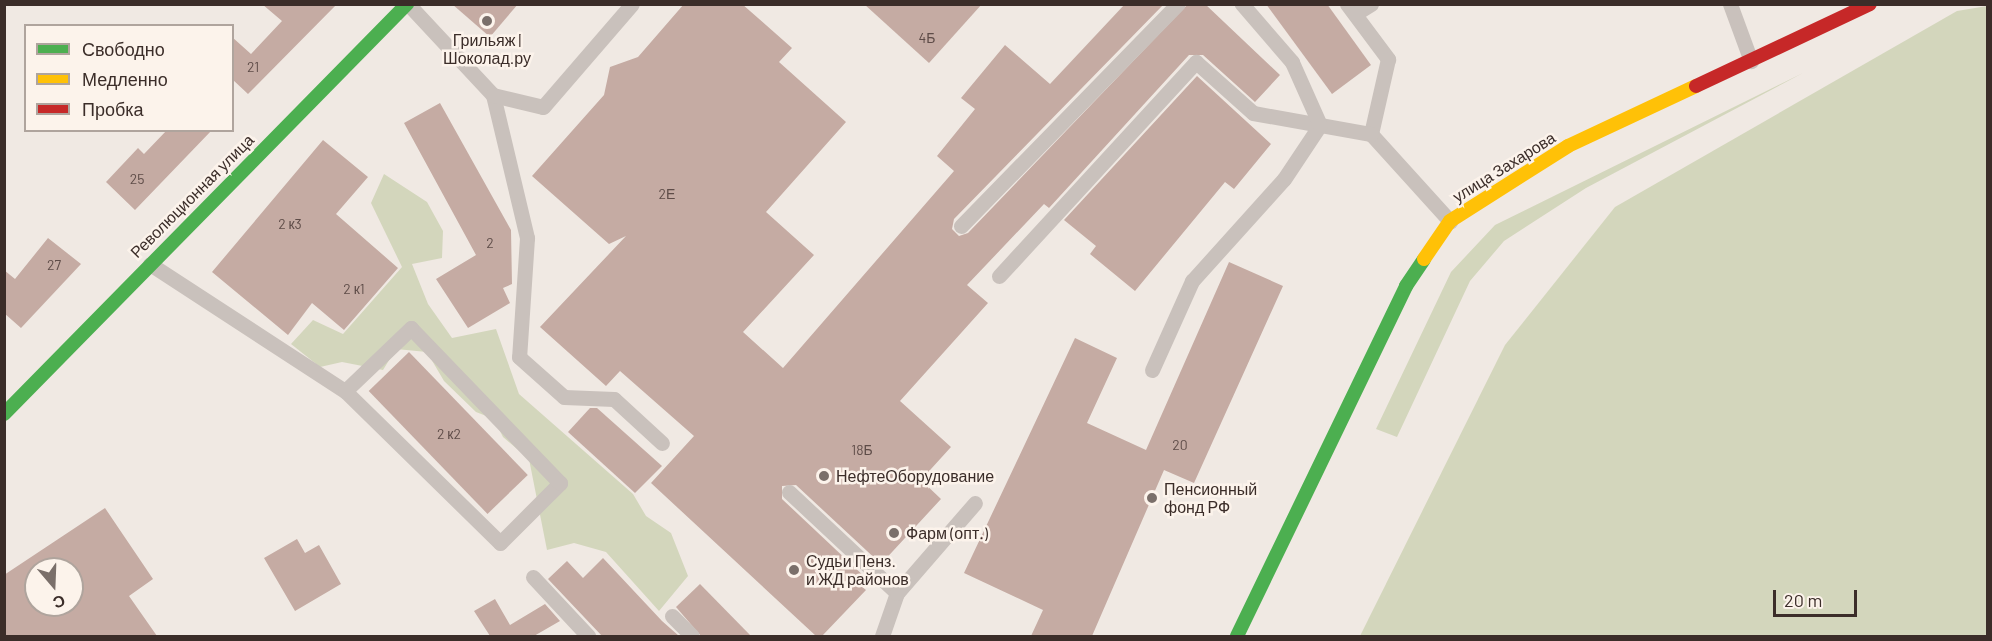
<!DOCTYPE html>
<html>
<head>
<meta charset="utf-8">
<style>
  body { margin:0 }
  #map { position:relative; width:1992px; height:641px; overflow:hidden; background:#f0e9e3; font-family:Barlow,sans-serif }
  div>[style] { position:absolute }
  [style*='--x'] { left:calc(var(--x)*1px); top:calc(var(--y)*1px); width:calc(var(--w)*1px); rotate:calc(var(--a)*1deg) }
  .green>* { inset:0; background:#d3d6bc }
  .building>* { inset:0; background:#c5aba3; transform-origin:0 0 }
  .lane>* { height:15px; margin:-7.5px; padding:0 7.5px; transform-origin:7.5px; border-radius:7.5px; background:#c9c1bc }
  .fast>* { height:14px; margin:-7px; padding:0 7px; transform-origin:7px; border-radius:7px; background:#4caf50 }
  .slow>* { height:14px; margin:-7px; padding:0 7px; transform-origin:7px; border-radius:7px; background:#ffc107 }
  .jam>* { height:14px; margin:-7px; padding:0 7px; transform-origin:7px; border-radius:7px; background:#c62828 }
  .dots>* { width:16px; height:16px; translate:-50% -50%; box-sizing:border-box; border:3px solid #fcf3eb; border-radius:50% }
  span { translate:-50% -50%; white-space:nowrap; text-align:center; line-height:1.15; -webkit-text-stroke:5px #fcf3eb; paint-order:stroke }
  .number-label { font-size:14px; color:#5e4c48 }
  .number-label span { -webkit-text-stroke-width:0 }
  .poi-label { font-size:16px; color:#3b2d29 }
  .left { translate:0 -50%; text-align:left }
  .street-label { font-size:16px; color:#3b2d29 }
  .frame { position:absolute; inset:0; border:6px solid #3b2d29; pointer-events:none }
  .legend { position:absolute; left:24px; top:24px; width:210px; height:108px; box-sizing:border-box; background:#fcf3eb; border:2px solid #afa49d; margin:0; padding:8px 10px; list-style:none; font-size:18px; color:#3b2d29 }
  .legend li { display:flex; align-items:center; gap:12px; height:30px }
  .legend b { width:30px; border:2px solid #afa49d }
  .north { position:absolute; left:24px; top:557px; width:60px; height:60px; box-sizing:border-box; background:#fcf3eb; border:2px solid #afa49d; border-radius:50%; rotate:161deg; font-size:16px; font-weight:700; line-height:24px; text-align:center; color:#3b2d29 }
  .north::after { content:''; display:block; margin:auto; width:21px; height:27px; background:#7a6f6a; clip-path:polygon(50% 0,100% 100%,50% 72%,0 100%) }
  .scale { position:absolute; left:1773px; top:590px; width:84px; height:27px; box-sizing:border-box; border:3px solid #3b2d29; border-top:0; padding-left:8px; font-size:18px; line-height:21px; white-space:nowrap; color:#3b2d29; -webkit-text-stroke:4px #fcf3eb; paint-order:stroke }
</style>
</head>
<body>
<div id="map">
  <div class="green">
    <div style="clip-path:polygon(1987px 6px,1987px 636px,1360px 636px,1505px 345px,1615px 207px,1957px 11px)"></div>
    <div style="clip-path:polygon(1803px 73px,1586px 188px,1504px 241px,1470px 281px,1397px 437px,1376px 429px,1451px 272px,1495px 225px)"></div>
    <div style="clip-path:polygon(384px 174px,427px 202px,443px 231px,442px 258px,412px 264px,428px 304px,452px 338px,496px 329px,519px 394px,633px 494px,646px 516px,671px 533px,688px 576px,659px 611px,606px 552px,574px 543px,547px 550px,529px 459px,503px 437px,494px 419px,476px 412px,444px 381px,427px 352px,396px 349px,383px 370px,342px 362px,320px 367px,291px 344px,313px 320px,343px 334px,402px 267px,371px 203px)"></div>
  </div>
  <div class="building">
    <div style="clip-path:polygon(262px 4px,337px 4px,248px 94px,232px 79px,232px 37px,251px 54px,282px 21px)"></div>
    <div style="clip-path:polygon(452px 4px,518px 4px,490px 37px)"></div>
    <div style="clip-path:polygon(684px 4px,742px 4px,792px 48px,779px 62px,846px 122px,766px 212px,814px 255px,743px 332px,783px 368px,954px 171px,937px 156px,975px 109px,961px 98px,1005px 45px,1050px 84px,1125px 4px,1164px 4px,954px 219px,952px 229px,959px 236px,968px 233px,1188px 4px,1205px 4px,1280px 75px,1255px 102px,1203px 55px,1189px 55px,1049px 208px,1044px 204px,967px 285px,988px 303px,900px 401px,951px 447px,921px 480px,941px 499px,881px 564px,796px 485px,782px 486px,782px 499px,867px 579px,861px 586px,866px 590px,822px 636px,816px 636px,651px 483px,694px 436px,620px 371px,606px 386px,540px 327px,626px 236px,609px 244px,532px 176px,604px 95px,610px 67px,638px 57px)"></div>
    <div style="clip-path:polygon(864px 4px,982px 4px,929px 63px)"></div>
    <div style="clip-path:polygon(1266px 4px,1327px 4px,1371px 65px,1332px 94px)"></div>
    <div style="clip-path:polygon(1197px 76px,1271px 144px,1234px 189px,1225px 182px,1135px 291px,1090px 254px,1096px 246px,1064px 220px)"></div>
    <div style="clip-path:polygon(440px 103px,511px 230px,512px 284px,503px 288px,510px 303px,468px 328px,436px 279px,476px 255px,404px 123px)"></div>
    <div style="clip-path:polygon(167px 130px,212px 130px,135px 210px,106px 182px,138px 148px,144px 154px)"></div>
    <div style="clip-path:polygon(323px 140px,368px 177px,336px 214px,398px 268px,344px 330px,312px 303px,288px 335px,212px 272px)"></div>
    <div style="clip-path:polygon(48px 238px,81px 264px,21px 328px,4px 313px,4px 270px,15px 279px)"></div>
    <div style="clip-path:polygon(1229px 262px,1283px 286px,1194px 483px,1164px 470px,1092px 636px,1031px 636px,1043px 610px,964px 573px,1075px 338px,1117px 358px,1087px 423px,1146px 450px)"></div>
    <div style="left:409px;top:352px;width:171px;height:56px;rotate:46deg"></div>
    <div style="clip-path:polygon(590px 408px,597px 408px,662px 466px,635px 493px,568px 432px)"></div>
    <div style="clip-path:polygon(evenodd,105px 508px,153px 579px,129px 596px,157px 636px,4px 636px,4px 575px,105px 508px,36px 569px,72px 569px,72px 605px,36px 605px,36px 569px)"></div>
    <div style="clip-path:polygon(297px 539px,305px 553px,319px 545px,341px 584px,295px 611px,264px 558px)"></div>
    <div style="clip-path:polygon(603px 558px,662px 621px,679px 636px,602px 636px,548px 579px,567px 561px,583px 578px)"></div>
    <div style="clip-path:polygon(700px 584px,751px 636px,701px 636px,676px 607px)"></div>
    <div style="clip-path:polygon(495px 599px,510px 625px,545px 604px,560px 621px,534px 636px,490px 636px,474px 611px)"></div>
  </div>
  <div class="lane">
    <div style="--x:408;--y:4;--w:125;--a:47"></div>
    <div style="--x:493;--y:95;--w:147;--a:76.6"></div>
    <div style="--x:527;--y:238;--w:119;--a:93.8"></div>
    <div style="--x:519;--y:357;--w:60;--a:41.6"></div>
    <div style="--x:564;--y:397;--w:50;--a:2.3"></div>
    <div style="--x:614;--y:399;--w:65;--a:42.5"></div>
    <div style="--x:1347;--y:4;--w:69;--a:53.3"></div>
    <div style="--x:1388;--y:59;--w:77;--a:102.8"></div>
    <div style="--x:1371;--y:134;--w:118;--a:47.8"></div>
    <div style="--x:1730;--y:4;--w:61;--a:69.8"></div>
    <div style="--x:1355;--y:14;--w:19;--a:-32"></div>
    <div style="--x:493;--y:95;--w:51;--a:13.5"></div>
    <div style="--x:543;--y:107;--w:136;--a:-49.2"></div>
    <div style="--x:961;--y:226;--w:310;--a:-45.7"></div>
    <div style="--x:150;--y:264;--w:233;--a:33.1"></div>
    <div style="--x:345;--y:391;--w:217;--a:44.4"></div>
    <div style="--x:500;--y:543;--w:85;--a:-45"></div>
    <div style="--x:560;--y:483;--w:215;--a:-133.9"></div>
    <div style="--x:411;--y:328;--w:91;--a:136.3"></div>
    <div style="--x:999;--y:276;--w:291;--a:-47.4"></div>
    <div style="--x:1196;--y:62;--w:76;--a:41.8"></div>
    <div style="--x:1253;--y:113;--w:120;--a:10.1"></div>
    <div style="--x:1152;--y:370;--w:98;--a:-65.8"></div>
    <div style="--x:1192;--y:281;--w:137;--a:-48"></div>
    <div style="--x:1284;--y:179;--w:65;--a:-56.3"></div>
    <div style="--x:1320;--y:125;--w:69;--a:-114"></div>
    <div style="--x:1292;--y:62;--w:77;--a:-130.8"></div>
    <div style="--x:789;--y:492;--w:148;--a:43.1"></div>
    <div style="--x:533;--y:577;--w:81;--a:47"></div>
    <div style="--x:672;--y:616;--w:28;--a:45"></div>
    <div style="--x:882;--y:636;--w:46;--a:-70.8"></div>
    <div style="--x:897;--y:593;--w:119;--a:-49.1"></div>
  </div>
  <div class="fast">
    <div style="--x:4;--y:414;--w:575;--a:-45.49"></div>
    <div style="--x:1237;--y:636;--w:389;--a:-64.2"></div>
    <div style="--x:1406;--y:286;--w:32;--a:-56"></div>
  </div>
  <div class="slow">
    <div style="--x:1424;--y:259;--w:46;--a:-55.6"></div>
    <div style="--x:1450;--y:221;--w:140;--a:-32.4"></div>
    <div style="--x:1568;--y:146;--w:141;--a:-25.1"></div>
  </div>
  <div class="jam">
    <div style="--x:1696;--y:86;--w:192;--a:-25.2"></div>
  </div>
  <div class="dots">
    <div style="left:487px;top:21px;background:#7a6f6a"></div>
    <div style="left:824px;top:476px;background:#7a6f6a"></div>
    <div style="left:1152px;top:498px;background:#7a6f6a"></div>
    <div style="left:894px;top:533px;background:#7a6f6a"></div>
    <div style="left:794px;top:570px;background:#7a6f6a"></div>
  </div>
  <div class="number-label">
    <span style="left:927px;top:38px">4Б</span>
    <span style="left:253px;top:67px">21</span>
    <span style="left:137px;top:179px">25</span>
    <span style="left:667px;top:194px">2Е</span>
    <span style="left:290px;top:224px">2 к3</span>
    <span style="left:490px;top:243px">2</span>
    <span style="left:54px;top:265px">27</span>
    <span style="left:354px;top:289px">2 к1</span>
    <span style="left:449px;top:434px">2 к2</span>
    <span style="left:1180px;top:445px">20</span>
    <span style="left:862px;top:450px">18Б</span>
  </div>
  <div class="poi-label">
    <span style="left:487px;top:49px">Грильяж |<br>Шоколад.ру</span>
    <span class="left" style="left:836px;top:476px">НефтеОборудование</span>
    <span class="left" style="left:1164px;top:498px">Пенсионный<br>фонд РФ</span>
    <span class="left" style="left:906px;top:533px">Фарм (опт.)</span>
    <span class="left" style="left:806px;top:570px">Судьи Пенз.<br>и ЖД районов</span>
  </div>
  <div class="street-label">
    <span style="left:1504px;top:167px;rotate:-32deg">улица Захарова</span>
    <span style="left:192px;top:196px;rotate:-45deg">Революционная улица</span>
  </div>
  <div class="frame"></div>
  <ul class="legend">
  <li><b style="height:8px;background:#4caf50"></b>Свободно</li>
  <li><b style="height:8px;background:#ffc107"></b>Медленно</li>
  <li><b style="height:8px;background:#c62828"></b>Пробка</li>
  </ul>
  <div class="north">С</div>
  <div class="scale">20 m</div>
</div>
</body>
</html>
